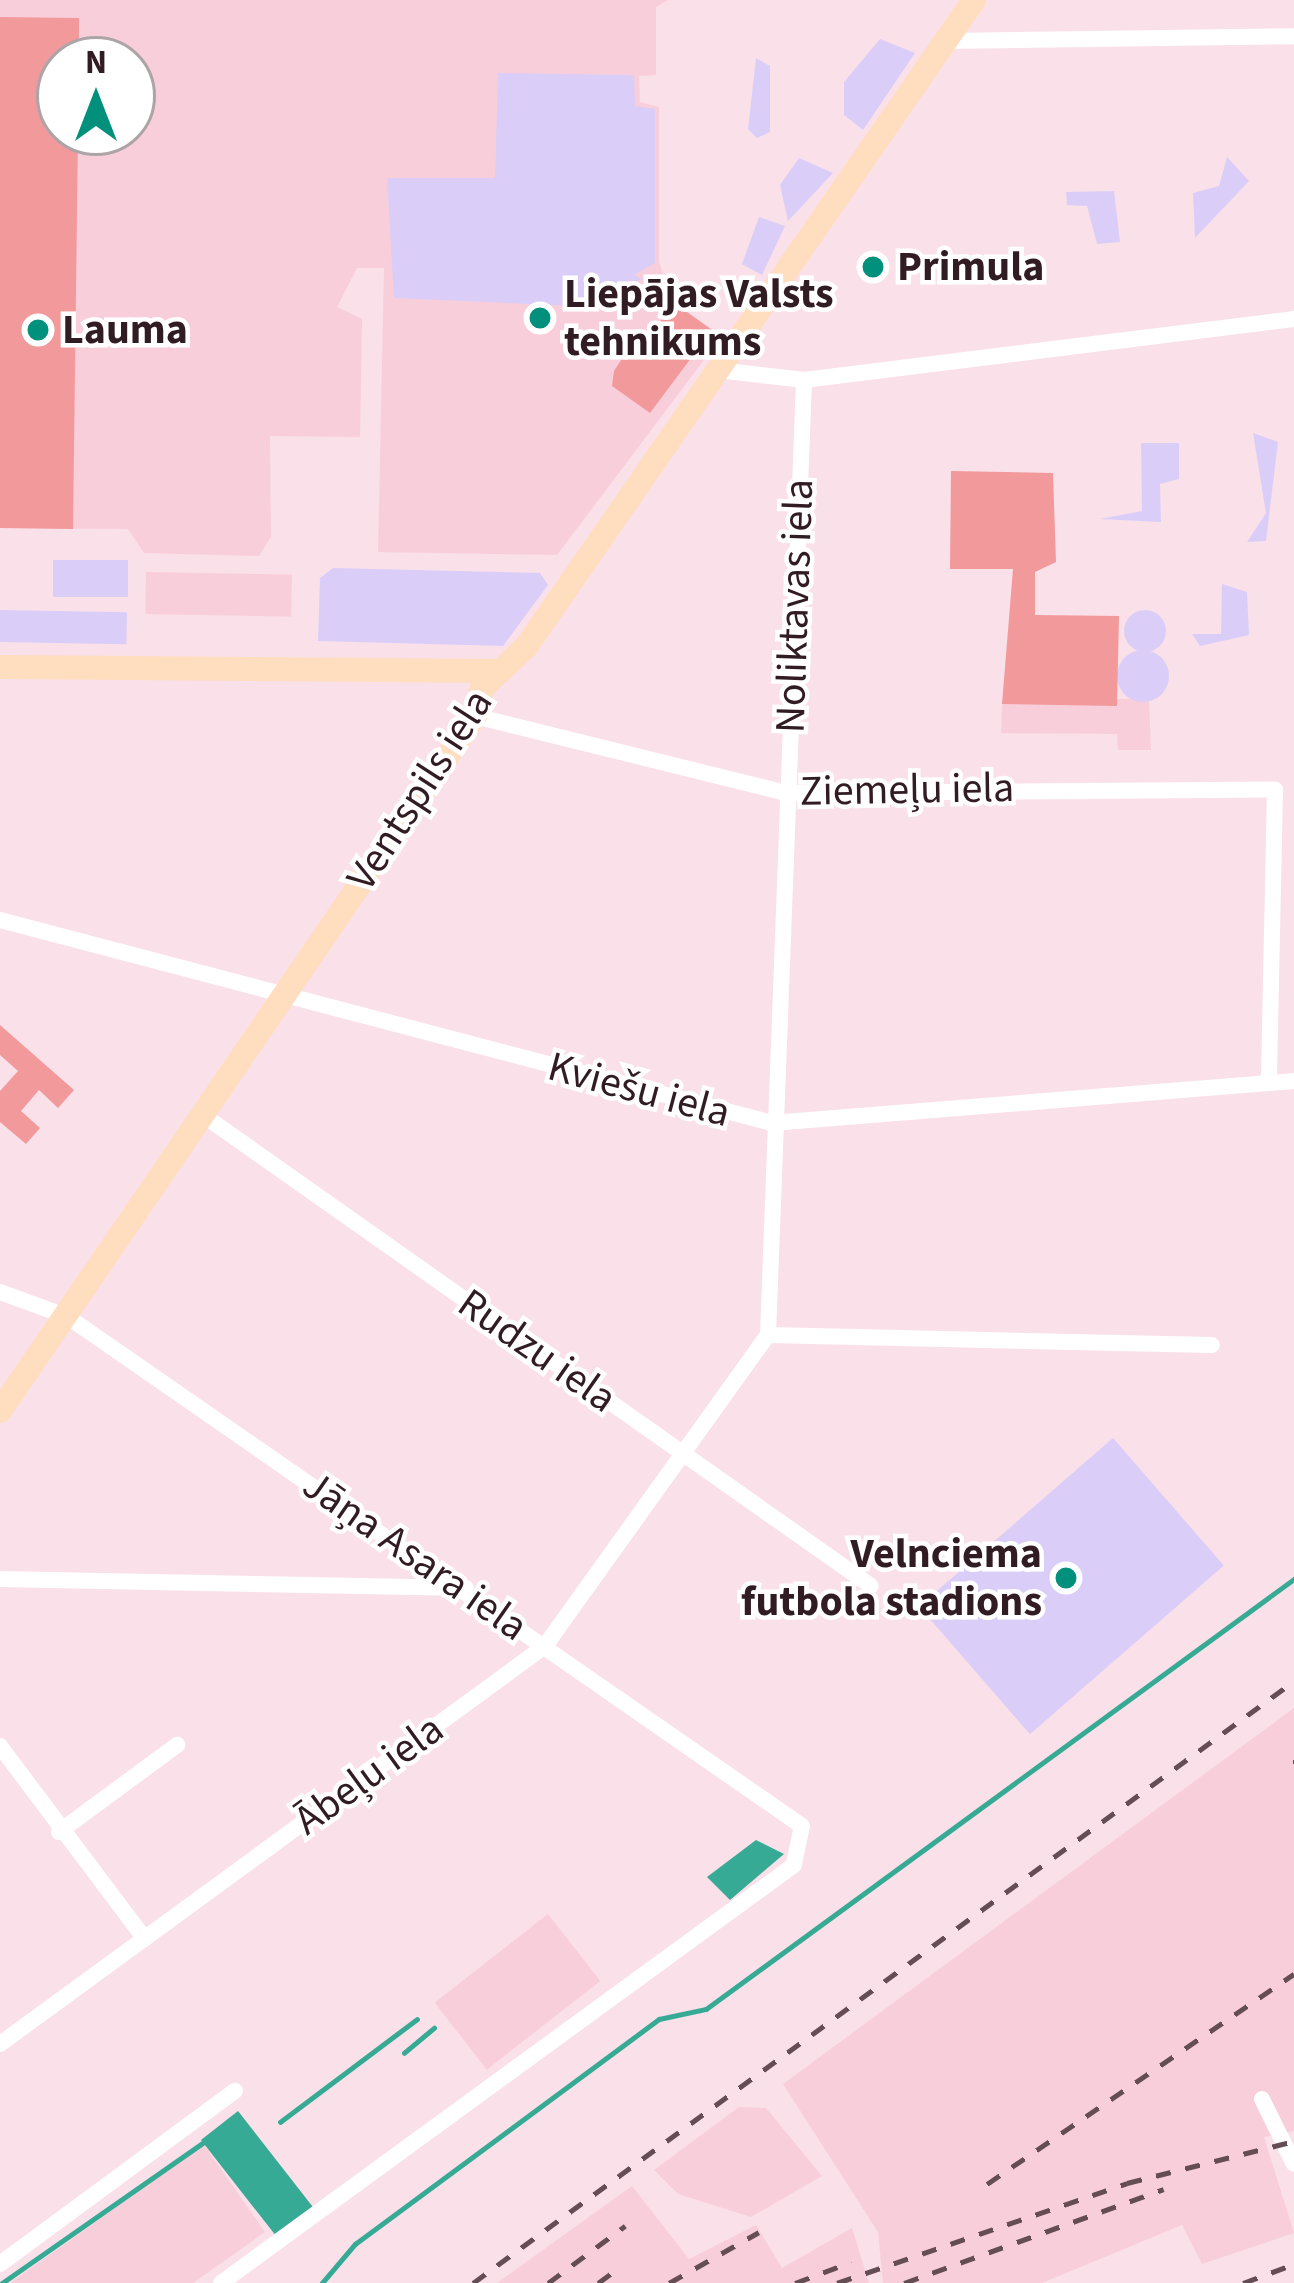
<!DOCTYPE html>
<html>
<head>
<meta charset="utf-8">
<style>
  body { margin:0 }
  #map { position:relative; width:1294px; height:2283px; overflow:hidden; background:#fae0e8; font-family:"Source Sans 3",sans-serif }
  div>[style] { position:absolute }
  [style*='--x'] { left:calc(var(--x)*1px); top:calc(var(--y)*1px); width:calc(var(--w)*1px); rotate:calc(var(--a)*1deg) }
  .built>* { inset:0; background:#f9cedb; transform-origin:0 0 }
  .green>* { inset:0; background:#dacef9; transform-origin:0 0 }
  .round { border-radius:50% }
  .water>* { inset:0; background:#36aa95; transform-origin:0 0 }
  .stream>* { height:4.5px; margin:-2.25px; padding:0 2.25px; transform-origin:2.25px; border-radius:2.25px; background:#36aa95 }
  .building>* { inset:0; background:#f2999c }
  .street>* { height:16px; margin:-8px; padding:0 8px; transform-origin:8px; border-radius:8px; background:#fff }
  .secondary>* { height:24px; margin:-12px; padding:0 12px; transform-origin:12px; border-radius:12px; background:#fedebf }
  .rail>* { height:4.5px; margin-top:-2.25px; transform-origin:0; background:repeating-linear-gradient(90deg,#644d54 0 15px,transparent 0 30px) }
  .dots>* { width:33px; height:33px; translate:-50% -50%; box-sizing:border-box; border:6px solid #fff; border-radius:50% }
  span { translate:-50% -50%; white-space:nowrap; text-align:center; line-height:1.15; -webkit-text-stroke:9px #fff; paint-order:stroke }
  .poi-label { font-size:42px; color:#321c23; font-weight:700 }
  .left { translate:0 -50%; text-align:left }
  .right { translate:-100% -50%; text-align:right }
  .street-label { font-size:42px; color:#321c23 }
  .north { position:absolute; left:36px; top:36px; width:120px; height:120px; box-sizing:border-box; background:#fff; border:3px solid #ada4a7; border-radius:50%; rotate:0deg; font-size:33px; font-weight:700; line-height:48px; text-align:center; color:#321c23 }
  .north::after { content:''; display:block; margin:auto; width:42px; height:54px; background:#00907c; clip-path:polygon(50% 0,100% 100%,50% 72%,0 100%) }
</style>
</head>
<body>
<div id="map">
  <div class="built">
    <div style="clip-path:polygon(evenodd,0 0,668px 0,656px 7px,656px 75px,639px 76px,640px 102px,659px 107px,659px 262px,673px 302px,722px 336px,557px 555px,378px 552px,384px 268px,357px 268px,337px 307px,362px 319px,360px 437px,270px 436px,271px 537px,259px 556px,144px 553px,128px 529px,0 528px,0 0,60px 60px,132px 60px,132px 132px,60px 132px,60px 60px)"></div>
    <div style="left:146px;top:572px;width:146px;height:42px;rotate:1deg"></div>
    <div style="clip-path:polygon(1117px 699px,1149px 699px,1151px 750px,1118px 750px,1117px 734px,1001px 733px,1002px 704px)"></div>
    <div style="clip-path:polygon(1294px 1708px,1294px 2131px,1264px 2137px,1294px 2233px,1202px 2264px,1182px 2225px,1042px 2283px,883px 2283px,878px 2232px,783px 2084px)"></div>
    <div style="left:548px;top:1914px;width:85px;height:144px;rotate:52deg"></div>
    <div style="clip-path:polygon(739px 2107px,766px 2108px,822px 2176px,751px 2217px,678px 2194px,654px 2170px)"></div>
    <div style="clip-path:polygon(204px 2145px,265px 2232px,193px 2283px,10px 2283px)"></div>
    <div style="clip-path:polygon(632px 2186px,689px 2259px,756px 2225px,782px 2268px,852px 2228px,869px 2283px,497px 2283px)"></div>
  </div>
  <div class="green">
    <div style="clip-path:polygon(880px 39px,915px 53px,863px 130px,844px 115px,844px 82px)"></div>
    <div style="clip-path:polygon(756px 58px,770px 66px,770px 132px,757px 138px,748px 129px)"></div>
    <div style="clip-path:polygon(498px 73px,634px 75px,635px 106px,655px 109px,655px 263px,634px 275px,642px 279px,576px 306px,394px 298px,387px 178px,495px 178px)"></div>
    <div style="clip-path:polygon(1227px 157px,1249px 181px,1195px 238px,1193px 193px,1219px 186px)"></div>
    <div style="clip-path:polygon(799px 158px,833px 173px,788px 221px,780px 185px)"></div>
    <div style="clip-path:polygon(1114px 191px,1120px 242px,1097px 244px,1087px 206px,1067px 205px,1066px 192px)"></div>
    <div style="clip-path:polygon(759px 217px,785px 226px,762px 275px,742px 264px)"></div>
    <div style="clip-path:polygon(1253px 433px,1278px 442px,1266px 541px,1247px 542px,1266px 513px)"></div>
    <div style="clip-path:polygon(1141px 443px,1179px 443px,1179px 479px,1160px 484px,1161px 522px,1100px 519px,1142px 511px)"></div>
    <div style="left:53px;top:560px;width:75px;height:37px"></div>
    <div style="clip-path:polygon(333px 568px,540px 573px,548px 585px,503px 646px,318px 641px,320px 578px)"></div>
    <div style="clip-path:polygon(1222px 584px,1247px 592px,1249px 635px,1200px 646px,1192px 634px,1221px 634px)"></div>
    <div class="round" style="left:1124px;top:610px;width:42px;height:42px"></div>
    <div style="left:0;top:610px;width:127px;height:32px;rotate:1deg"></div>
    <div class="round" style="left:1117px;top:650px;width:52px;height:52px"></div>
    <div style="left:1113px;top:1438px;width:169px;height:257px;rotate:49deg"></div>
  </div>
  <div class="water">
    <div style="clip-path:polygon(756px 1840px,784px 1854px,730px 1900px,707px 1877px)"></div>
    <div style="left:238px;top:2111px;width:122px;height:47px;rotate:52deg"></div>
  </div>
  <div class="stream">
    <div style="--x:404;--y:2053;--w:39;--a:-40"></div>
    <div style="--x:280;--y:2122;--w:171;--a:-36.9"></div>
    <div style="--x:2;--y:2283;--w:246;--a:-34.9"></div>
    <div style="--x:322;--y:2283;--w:51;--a:-49.8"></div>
    <div style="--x:355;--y:2244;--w:378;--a:-36.5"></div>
    <div style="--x:659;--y:2019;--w:48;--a:-12"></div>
    <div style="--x:706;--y:2009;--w:728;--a:-36.18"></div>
  </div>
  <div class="building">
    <div style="clip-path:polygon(0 17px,79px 18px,79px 60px,60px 60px,60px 132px,78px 132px,73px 529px,0 528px)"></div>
    <div style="clip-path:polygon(673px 302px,712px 330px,650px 413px,612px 386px,614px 371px,627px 351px,637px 357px)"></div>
    <div style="clip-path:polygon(951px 471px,1053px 473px,1056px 562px,1035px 572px,1035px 615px,1119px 616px,1117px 706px,1002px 704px,1013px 569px,950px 569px)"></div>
    <div style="clip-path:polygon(0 1025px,74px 1090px,58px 1108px,39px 1090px,21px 1111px,40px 1128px,26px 1144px,0 1122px,0 1091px,18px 1071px,0 1055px)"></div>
  </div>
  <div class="street">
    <div style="--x:946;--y:41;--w:348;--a:-0.8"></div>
    <div style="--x:718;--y:370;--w:87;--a:6.6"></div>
    <div style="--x:804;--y:380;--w:494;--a:-7.1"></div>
    <div style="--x:475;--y:716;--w:321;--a:13.9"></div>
    <div style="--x:787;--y:793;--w:488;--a:-0.4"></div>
    <div style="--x:1275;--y:790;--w:291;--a:91.2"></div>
    <div style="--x:0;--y:920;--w:798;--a:14.73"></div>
    <div style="--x:772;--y:1123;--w:524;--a:-4.6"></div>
    <div style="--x:203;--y:1115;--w:817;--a:35.19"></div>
    <div style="--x:0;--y:1292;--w:72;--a:20.2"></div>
    <div style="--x:68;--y:1317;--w:893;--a:34.74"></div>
    <div style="--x:802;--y:1826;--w:40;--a:102"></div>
    <div style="--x:794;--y:1865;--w:709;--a:143.89"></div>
    <div style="--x:768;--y:1335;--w:444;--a:1.3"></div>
    <div style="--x:0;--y:1579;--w:466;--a:1.1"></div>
    <div style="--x:0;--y:1746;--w:241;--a:53.1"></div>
    <div style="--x:59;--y:1832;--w:147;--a:-36.4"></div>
    <div style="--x:0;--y:2044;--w:675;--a:-36.14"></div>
    <div style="--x:545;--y:1646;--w:383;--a:-54.4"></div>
    <div style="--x:768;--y:1335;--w:956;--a:-87.84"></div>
    <div style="--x:1262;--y:2099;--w:72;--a:63.8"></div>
    <div style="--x:0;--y:2264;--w:292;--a:-36.4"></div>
  </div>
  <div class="secondary">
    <div style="--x:0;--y:667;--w:501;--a:0.46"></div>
    <div style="--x:0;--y:1411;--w:842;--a:-55.65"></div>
    <div style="--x:475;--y:716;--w:29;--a:-76"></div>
    <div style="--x:482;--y:688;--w:60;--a:-43"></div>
    <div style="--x:526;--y:647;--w:787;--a:-55.3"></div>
  </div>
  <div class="rail">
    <div style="--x:1293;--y:1762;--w:1;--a:0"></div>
    <div style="--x:987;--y:2184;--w:372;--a:-34.4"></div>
    <div style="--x:473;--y:2283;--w:1018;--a:-36.25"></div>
    <div style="--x:548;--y:2283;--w:96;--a:-36.5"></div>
    <div style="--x:598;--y:2283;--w:24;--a:-36"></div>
    <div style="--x:669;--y:2283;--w:103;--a:-29.5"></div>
    <div style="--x:795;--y:2283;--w:60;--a:-20.6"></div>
    <div style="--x:837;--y:2283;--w:307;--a:-19"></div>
    <div style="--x:1127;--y:2183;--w:172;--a:-14.1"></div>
    <div style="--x:904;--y:2283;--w:276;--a:-19.9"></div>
    <div style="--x:1243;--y:2283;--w:54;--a:-20.4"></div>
  </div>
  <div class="dots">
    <div style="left:873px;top:267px;background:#00907c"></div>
    <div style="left:540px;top:318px;background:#00907c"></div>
    <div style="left:38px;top:330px;background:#00907c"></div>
    <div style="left:1066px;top:1578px;background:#00907c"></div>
  </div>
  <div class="poi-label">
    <span class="left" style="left:897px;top:267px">Primula</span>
    <span class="left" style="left:564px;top:318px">Liepājas Valsts<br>tehnikums</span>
    <span class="left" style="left:62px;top:330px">Lauma</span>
    <span class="right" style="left:1042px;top:1578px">Velnciema<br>futbola stadions</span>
  </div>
  <div class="street-label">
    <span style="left:795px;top:606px;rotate:-88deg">Noliktavas iela</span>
    <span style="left:420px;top:790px;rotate:-57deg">Ventspils iela</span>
    <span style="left:907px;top:790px;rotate:-1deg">Ziemeļu iela</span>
    <span style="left:639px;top:1090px;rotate:15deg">Kviešu iela</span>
    <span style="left:537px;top:1351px;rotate:35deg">Rudzu iela</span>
    <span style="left:415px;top:1556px;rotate:35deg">Jāņa Asara iela</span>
    <span style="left:369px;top:1775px;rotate:-36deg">Ābeļu iela</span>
  </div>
  <div class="north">N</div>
</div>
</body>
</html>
